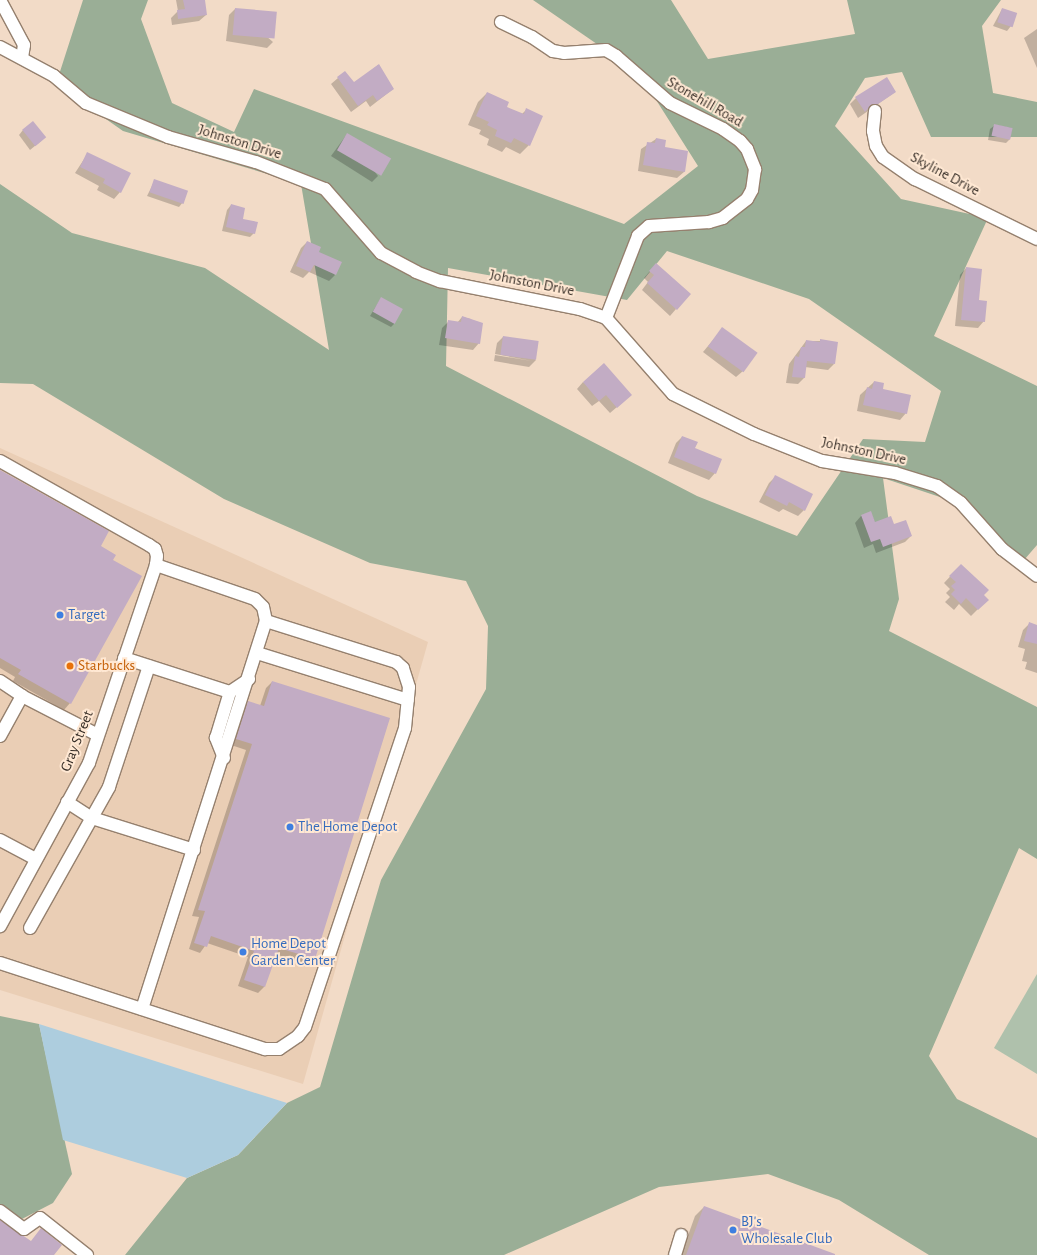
<!DOCTYPE html>
<html>
<head>
<meta charset="utf-8">
<style>
  body { margin:0 }
  #map { position:relative; width:1037px; height:1255px; overflow:hidden; background:#f2dbc7; font-family:"Alegreya Sans",sans-serif }
  div>[style] { position:absolute }
  [style*='--x'] { left:calc(var(--x)*1px); top:calc(var(--y)*1px); width:calc(var(--w)*1px); rotate:calc(var(--a)*1deg) }
  .built>* { inset:0; background:#eaceb5 }
  .green>* { inset:0; background:#afc1ac }
  .forest>* { inset:0; background:#9aae96 }
  .water>* { inset:0; background:#adcdde }
  .shadow>* { inset:0; background:#0003 }
  .building>* { inset:0; background:#c2acc4; transform-origin:0 0 }
  .roads { filter:drop-shadow(1px 0 #95806e) drop-shadow(-1px 0 #95806e) drop-shadow(0 1px #95806e) drop-shadow(0 -1px #95806e) }
  .minor>* { height:12px; margin:-6px; padding:0 6px; transform-origin:6px; border-radius:6px; background:#fff }
  .dots>* { width:11px; height:11px; translate:-50% -50%; box-sizing:border-box; border:2px solid #ffe8d3; border-radius:50% }
  span { translate:-50% -50%; white-space:nowrap; text-align:center; line-height:1.15; -webkit-text-stroke:4px #ffe8d3; paint-order:stroke }
  .street-label { font-size:15px; color:#372e27 }
  .shop-label { font-size:15px; color:#366cbe }
  .left { translate:0 -50%; text-align:left }
  .food-label { font-size:15px; color:#c56008 }
</style>
</head>
<body>
<div id="map">
  <div class="built">
    <div style="clip-path:polygon(0 448px,428px 642px,303px 1084px,0 990px)"></div>
  </div>
  <div class="green">
    <div style="clip-path:polygon(1037px 974px,1037px 1074px,994px 1048px)"></div>
  </div>
  <div class="forest">
    <div style="clip-path:polygon(evenodd,83px 0,148px 0,141px 19px,172px 103px,234px 132px,254px 89px,624px 224px,698px 166px,639px 73px,533px 0,671px 0,708px 59px,855px 34px,847px 0,1001px 0,982px 26px,993px 93px,1037px 102px,1037px 137px,931px 137px,902px 72px,865px 78px,835px 126px,901px 199px,988px 218px,934px 336px,1037px 386px,1037px 545px,1018px 567px,949px 500px,883px 478px,899px 599px,889px 631px,1037px 707px,1037px 859px,1019px 848px,929px 1056px,957px 1099px,1037px 1138px,1037px 1255px,929px 1255px,839px 1200px,768px 1174px,659px 1187px,504px 1255px,125px 1255px,187px 1178px,238px 1155px,287px 1103px,320px 1087px,381px 880px,486px 689px,488px 626px,466px 581px,370px 563px,224px 499px,33px 384px,0 383px,0 184px,72px 233px,205px 268px,329px 350px,301px 184px,123px 131px,56px 84px,83px 0,667px 251px,809px 299px,941px 391px,925px 442px,863px 439px,797px 536px,697px 496px,446px 366px,448px 268px,627px 300px,667px 251px)"></div>
    <div style="clip-path:polygon(0 1016px,39px 1024px,72px 1174px,53px 1203px,20px 1220px,0 1205px)"></div>
  </div>
  <div class="water">
    <div style="clip-path:polygon(39px 1024px,287px 1103px,238px 1155px,187px 1178px,63px 1140px)"></div>
  </div>
  <div class="shadow">
    <div style="clip-path:polygon(176px 0,203px 0,206px 15px,199px 21px,172px 25px,171px 18px,178px 11px)"></div>
    <div style="clip-path:polygon(235px 9px,273px 42px,267px 48px,226px 41px,229px 15px)"></div>
    <div style="clip-path:polygon(1002px 9px,1011px 26px,1007px 31px,993px 26px)"></div>
    <div style="clip-path:polygon(1037px 29px,1037px 68px,1024px 38px)"></div>
    <div style="clip-path:polygon(378px 65px,393px 89px,370px 107px,366px 101px,351px 112px,331px 84px,345px 72px,354px 84px)"></div>
    <div style="clip-path:polygon(895px 92px,858px 118px,850px 104px,856px 98px)"></div>
    <div style="clip-path:polygon(487px 93px,505px 107px,522px 114px,526px 110px,529px 145px,520px 154px,506px 147px,502px 152px,487px 145px,489px 139px,479px 134px,481px 130px,468px 125px,478px 102px)"></div>
    <div style="clip-path:polygon(995px 125px,1012px 128px,1010px 139px,1006px 143px,988px 140px,990px 129px)"></div>
    <div style="clip-path:polygon(23px 130px,41px 141px,30px 150px,19px 135px)"></div>
    <div style="clip-path:polygon(347px 134px,378px 176px,372px 182px,331px 156px)"></div>
    <div style="clip-path:polygon(656px 139px,664px 148px,687px 152px,684px 172px,677px 178px,638px 171px,641px 149px)"></div>
    <div style="clip-path:polygon(88px 153px,120px 192px,114px 199px,97px 190px,99px 186px,75px 173px)"></div>
    <div style="clip-path:polygon(155px 180px,183px 202px,179px 207px,147px 196px)"></div>
    <div style="clip-path:polygon(231px 205px,254px 233px,250px 237px,222px 231px,227px 210px)"></div>
    <div style="clip-path:polygon(307px 242px,335px 275px,329px 281px,309px 272px,303px 278px,290px 272px,301px 248px)"></div>
    <div style="clip-path:polygon(656px 264px,676px 309px,670px 316px,642px 290px,648px 282px,644px 278px)"></div>
    <div style="clip-path:polygon(966px 268px,984px 321px,978px 328px,955px 326px,960px 275px)"></div>
    <div style="clip-path:polygon(381px 298px,395px 323px,391px 327px,370px 316px)"></div>
    <div style="clip-path:polygon(462px 317px,471px 319px,479px 343px,473px 350px,439px 345px,442px 328px,448px 322px,457px 323px)"></div>
    <div style="clip-path:polygon(723px 328px,743px 371px,736px 377px,703px 352px)"></div>
    <div style="clip-path:polygon(503px 337px,536px 360px,529px 367px,494px 361px,495px 355px,532px 361px,495px 354px,497px 343px)"></div>
    <div style="clip-path:polygon(806px 341px,820px 341px,834px 364px,828px 370px,805px 367px,804px 378px,798px 384px,786px 383px,789px 364px)"></div>
    <div style="clip-path:polygon(583px 382px,624px 401px,610px 413px,599px 401px,592px 406px,577px 389px)"></div>
    <div style="clip-path:polygon(874px 382px,906px 413px,900px 420px,857px 411px,860px 395px)"></div>
    <div style="clip-path:polygon(682px 437px,715px 473px,709px 480px,668px 463px,676px 443px)"></div>
    <div style="clip-path:polygon(0 471px,99px 547px,112px 560px,70px 703px,64px 710px,13px 681px,15px 677px,0 668px)"></div>
    <div style="clip-path:polygon(776px 476px,804px 510px,798px 516px,783px 509px,779px 512px,759px 502px,769px 483px)"></div>
    <div style="clip-path:polygon(871px 513px,875px 523px,894px 526px,911px 536px,905px 542px,876px 553px,873px 544px,864px 548px,855px 523px,861px 516px)"></div>
    <div style="clip-path:polygon(961px 565px,987px 600px,971px 616px,959px 604px,954px 610px,945px 602px,950px 597px,946px 593px,950px 589px,944px 583px)"></div>
    <div style="clip-path:polygon(1029px 624px,1037px 626px,1037px 673px,1025px 669px,1027px 662px,1022px 661px,1025px 649px,1018px 647px,1023px 630px)"></div>
    <div style="clip-path:polygon(272px 682px,389px 719px,314px 959px,308px 965px,275px 954px,264px 987px,258px 993px,238px 986px,248px 957px,207px 943px,200px 953px,189px 949px,199px 917px,192px 916px,246px 750px,231px 745px,242px 708px,249px 702px,260px 706px,266px 688px)"></div>
    <div style="clip-path:polygon(704px 1207px,835px 1255px,681px 1255px,695px 1216px)"></div>
  </div>
  <div class="building">
    <div style="clip-path:polygon(183px 0,205px 0,207px 15px,178px 19px,177px 10px,185px 9px)"></div>
    <div style="left:235px;top:8px;width:42px;height:27px;rotate:5deg"></div>
    <div style="left:1002px;top:8px;width:16px;height:15px;rotate:18deg"></div>
    <div style="clip-path:polygon(379px 64px,394px 89px,377px 101px,373px 95px,358px 106px,337px 77px,345px 71px,354px 82px)"></div>
    <div style="clip-path:polygon(887px 77px,896px 92px,878px 104px,872px 104px,865px 112px,855px 97px)"></div>
    <div style="clip-path:polygon(487px 92px,509px 102px,507px 107px,524px 114px,526px 108px,543px 116px,530px 146px,514px 138px,511px 143px,495px 136px,497px 130px,487px 125px,489px 122px,476px 116px)"></div>
    <div style="left:33px;top:121px;width:21px;height:14px;rotate:51deg"></div>
    <div style="left:994px;top:124px;width:19px;height:12px;rotate:12deg"></div>
    <div style="left:347px;top:133px;width:51px;height:20px;rotate:30deg"></div>
    <div style="clip-path:polygon(656px 138px,666px 140px,665px 147px,688px 151px,685px 172px,643px 165px,647px 142px,655px 143px)"></div>
    <div style="clip-path:polygon(87px 152px,131px 173px,121px 193px,103px 183px,105px 179px,80px 167px)"></div>
    <div style="left:154px;top:179px;width:36px;height:14px;rotate:19deg"></div>
    <div style="clip-path:polygon(231px 204px,245px 208px,243px 219px,258px 222px,255px 234px,226px 227px)"></div>
    <div style="clip-path:polygon(307px 241px,321px 247px,319px 252px,342px 262px,336px 275px,314px 265px,310px 272px,296px 266px)"></div>
    <div style="clip-path:polygon(656px 263px,691px 294px,677px 310px,647px 283px,654px 275px,649px 271px)"></div>
    <div style="clip-path:polygon(966px 267px,982px 269px,979px 300px,987px 301px,985px 322px,961px 320px)"></div>
    <div style="left:381px;top:297px;width:25px;height:17px;rotate:29deg"></div>
    <div style="clip-path:polygon(462px 316px,483px 323px,480px 344px,445px 338px,448px 320px,461px 322px)"></div>
    <div style="left:722px;top:327px;width:44px;height:24px;rotate:36deg"></div>
    <div style="left:503px;top:336px;width:36px;height:19px;rotate:8deg"></div>
    <div style="clip-path:polygon(820px 339px,838px 342px,835px 364px,807px 361px,805px 378px,792px 377px,795px 356px,799px 357px,801px 347px,805px 347px,806px 340px,820px 342px)"></div>
    <div style="clip-path:polygon(604px 363px,632px 395px,617px 408px,606px 395px,599px 401px,583px 382px)"></div>
    <div style="clip-path:polygon(874px 381px,884px 383px,883px 389px,911px 395px,907px 414px,863px 405px,867px 387px,872px 389px)"></div>
    <div style="clip-path:polygon(682px 436px,698px 442px,695px 448px,722px 459px,716px 474px,674px 457px)"></div>
    <div style="clip-path:polygon(0 470px,109px 531px,101px 546px,116px 555px,113px 560px,142px 576px,71px 704px,18px 674px,21px 670px,0 658px)"></div>
    <div style="clip-path:polygon(775px 475px,813px 494px,805px 511px,789px 502px,787px 506px,765px 495px)"></div>
    <div style="clip-path:polygon(871px 511px,875px 522px,891px 516px,894px 524px,906px 520px,912px 536px,883px 547px,880px 539px,871px 542px,861px 515px)"></div>
    <div style="clip-path:polygon(961px 564px,989px 590px,984px 595px,989px 600px,978px 610px,966px 598px,961px 604px,951px 594px,955px 590px,951px 586px,956px 582px,949px 576px)"></div>
    <div style="clip-path:polygon(1029px 622px,1037px 625px,1037px 644px,1024px 641px)"></div>
    <div style="clip-path:polygon(272px 681px,390px 718px,315px 959px,279px 948px,265px 987px,244px 980px,254px 951px,211px 936px,207px 947px,194px 943px,205px 911px,198px 910px,252px 744px,236px 739px,248px 701px,264px 706px)"></div>
    <div style="clip-path:polygon(704px 1206px,835px 1254px,835px 1255px,686px 1255px)"></div>
    <div style="clip-path:polygon(0 1220px,31px 1241px,41px 1228px,62px 1245px,54px 1255px,0 1255px)"></div>
  </div>
  <div class="roads">
    <div class="minor">
      <div style="--x:0;--y:0;--w:51;--a:61.9"></div>
      <div style="--x:24;--y:45;--w:13;--a:99"></div>
      <div style="--x:501;--y:22;--w:34;--a:26"></div>
      <div style="--x:532;--y:37;--w:25;--a:34"></div>
      <div style="--x:553;--y:51;--w:11;--a:10"></div>
      <div style="--x:564;--y:53;--w:42;--a:-4.1"></div>
      <div style="--x:606;--y:50;--w:12;--a:31"></div>
      <div style="--x:616;--y:56;--w:72;--a:41"></div>
      <div style="--x:670;--y:103;--w:59;--a:26.1"></div>
      <div style="--x:723;--y:129;--w:21;--a:35"></div>
      <div style="--x:740;--y:141;--w:11;--a:49"></div>
      <div style="--x:747;--y:149;--w:22;--a:68"></div>
      <div style="--x:755;--y:169;--w:21;--a:98"></div>
      <div style="--x:752;--y:190;--w:10;--a:119"></div>
      <div style="--x:747;--y:199;--w:31;--a:142"></div>
      <div style="--x:723;--y:218;--w:15;--a:164"></div>
      <div style="--x:709;--y:222;--w:60;--a:176.2"></div>
      <div style="--x:649;--y:226;--w:15;--a:138"></div>
      <div style="--x:638;--y:236;--w:88;--a:111.3"></div>
      <div style="--x:0;--y:47;--w:61;--a:28.2"></div>
      <div style="--x:54;--y:76;--w:42;--a:40.2"></div>
      <div style="--x:86;--y:103;--w:89;--a:22.5"></div>
      <div style="--x:168;--y:137;--w:91;--a:15.9"></div>
      <div style="--x:256;--y:162;--w:74;--a:21.4"></div>
      <div style="--x:325;--y:189;--w:85;--a:48.8"></div>
      <div style="--x:381;--y:253;--w:40;--a:28"></div>
      <div style="--x:416;--y:272;--w:26;--a:21"></div>
      <div style="--x:440;--y:281;--w:143;--a:11.3"></div>
      <div style="--x:580;--y:309;--w:28;--a:19"></div>
      <div style="--x:606;--y:318;--w:101;--a:48.6"></div>
      <div style="--x:673;--y:394;--w:90;--a:26.3"></div>
      <div style="--x:754;--y:434;--w:73;--a:21.7"></div>
      <div style="--x:822;--y:461;--w:74;--a:9.3"></div>
      <div style="--x:895;--y:473;--w:44;--a:17.2"></div>
      <div style="--x:937;--y:486;--w:29;--a:35"></div>
      <div style="--x:961;--y:503;--w:62;--a:48.3"></div>
      <div style="--x:1002;--y:549;--w:44;--a:37.6"></div>
      <div style="--x:875;--y:111;--w:20;--a:96"></div>
      <div style="--x:873;--y:131;--w:15;--a:79"></div>
      <div style="--x:876;--y:146;--w:13;--a:58"></div>
      <div style="--x:883;--y:157;--w:39;--a:35"></div>
      <div style="--x:915;--y:179;--w:136;--a:26.2"></div>
      <div style="--x:0;--y:461;--w:171;--a:29.4"></div>
      <div style="--x:149;--y:545;--w:7;--a:34"></div>
      <div style="--x:155;--y:549;--w:7;--a:74"></div>
      <div style="--x:157;--y:556;--w:9;--a:96"></div>
      <div style="--x:156;--y:565;--w:209;--a:108.7"></div>
      <div style="--x:89;--y:763;--w:186;--a:118.6"></div>
      <div style="--x:257;--y:653;--w:158;--a:17.3"></div>
      <div style="--x:124;--y:658;--w:111;--a:17.8"></div>
      <div style="--x:0;--y:681;--w:27;--a:34"></div>
      <div style="--x:22;--y:696;--w:85;--a:27.2"></div>
      <div style="--x:0;--y:736;--w:46;--a:-61.2"></div>
      <div style="--x:224;--y:758;--w:22;--a:-112"></div>
      <div style="--x:216;--y:738;--w:48;--a:-73.1"></div>
      <div style="--x:230;--y:692;--w:23;--a:-34"></div>
      <div style="--x:67;--y:802;--w:30;--a:33"></div>
      <div style="--x:92;--y:818;--w:107;--a:17.4"></div>
      <div style="--x:0;--y:840;--w:40;--a:28"></div>
      <div style="--x:30;--y:928;--w:162;--a:-60.7"></div>
      <div style="--x:109;--y:787;--w:127;--a:-71.7"></div>
      <div style="--x:0;--y:963;--w:279;--a:18"></div>
      <div style="--x:265;--y:1049;--w:14;--a:0"></div>
      <div style="--x:279;--y:1049;--w:23;--a:-34"></div>
      <div style="--x:298;--y:1036;--w:11;--a:-52"></div>
      <div style="--x:305;--y:1027;--w:315;--a:-71.5"></div>
      <div style="--x:405;--y:728;--w:41;--a:-84.4"></div>
      <div style="--x:409;--y:687;--w:20;--a:-108"></div>
      <div style="--x:403;--y:668;--w:9;--a:-139"></div>
      <div style="--x:396;--y:662;--w:136;--a:-162.5"></div>
      <div style="--x:142;--y:1009;--w:407;--a:-72.3"></div>
      <div style="--x:266;--y:621;--w:14;--a:-102"></div>
      <div style="--x:263;--y:607;--w:11;--a:-135"></div>
      <div style="--x:255;--y:599;--w:105;--a:-161"></div>
      <div style="--x:0;--y:1211;--w:30;--a:37"></div>
      <div style="--x:24;--y:1229;--w:19;--a:-35"></div>
      <div style="--x:40;--y:1218;--w:60;--a:38.2"></div>
      <div style="--x:675;--y:1255;--w:21;--a:-73"></div>
    </div>
  </div>
  <div class="dots">
    <div style="left:60px;top:615px;background:#3f7fe0"></div>
    <div style="left:70px;top:666px;background:#e8710a"></div>
    <div style="left:290px;top:827px;background:#3f7fe0"></div>
    <div style="left:243px;top:952px;background:#3f7fe0"></div>
    <div style="left:733px;top:1230px;background:#3f7fe0"></div>
  </div>
  <div class="street-label">
    <span style="left:705px;top:102px;rotate:30deg">Stonehill Road</span>
    <span style="left:240px;top:142px;rotate:17deg">Johnston Drive</span>
    <span style="left:945px;top:174px;rotate:28deg">Skyline Drive</span>
    <span style="left:532px;top:283px;rotate:11deg">Johnston Drive</span>
    <span style="left:864px;top:451px;rotate:12deg">Johnston Drive</span>
    <span style="left:77px;top:741px;rotate:-68deg">Gray Street</span>
  </div>
  <div class="shop-label">
    <span class="left" style="left:68px;top:615px">Target</span>
    <span class="left" style="left:298px;top:827px">The Home Depot</span>
    <span class="left" style="left:251px;top:952px">Home Depot<br>Garden Center</span>
    <span class="left" style="left:741px;top:1230px">BJ's<br>Wholesale Club</span>
  </div>
  <div class="food-label">
    <span class="left" style="left:78px;top:666px">Starbucks</span>
  </div>
</div>
</body>
</html>
